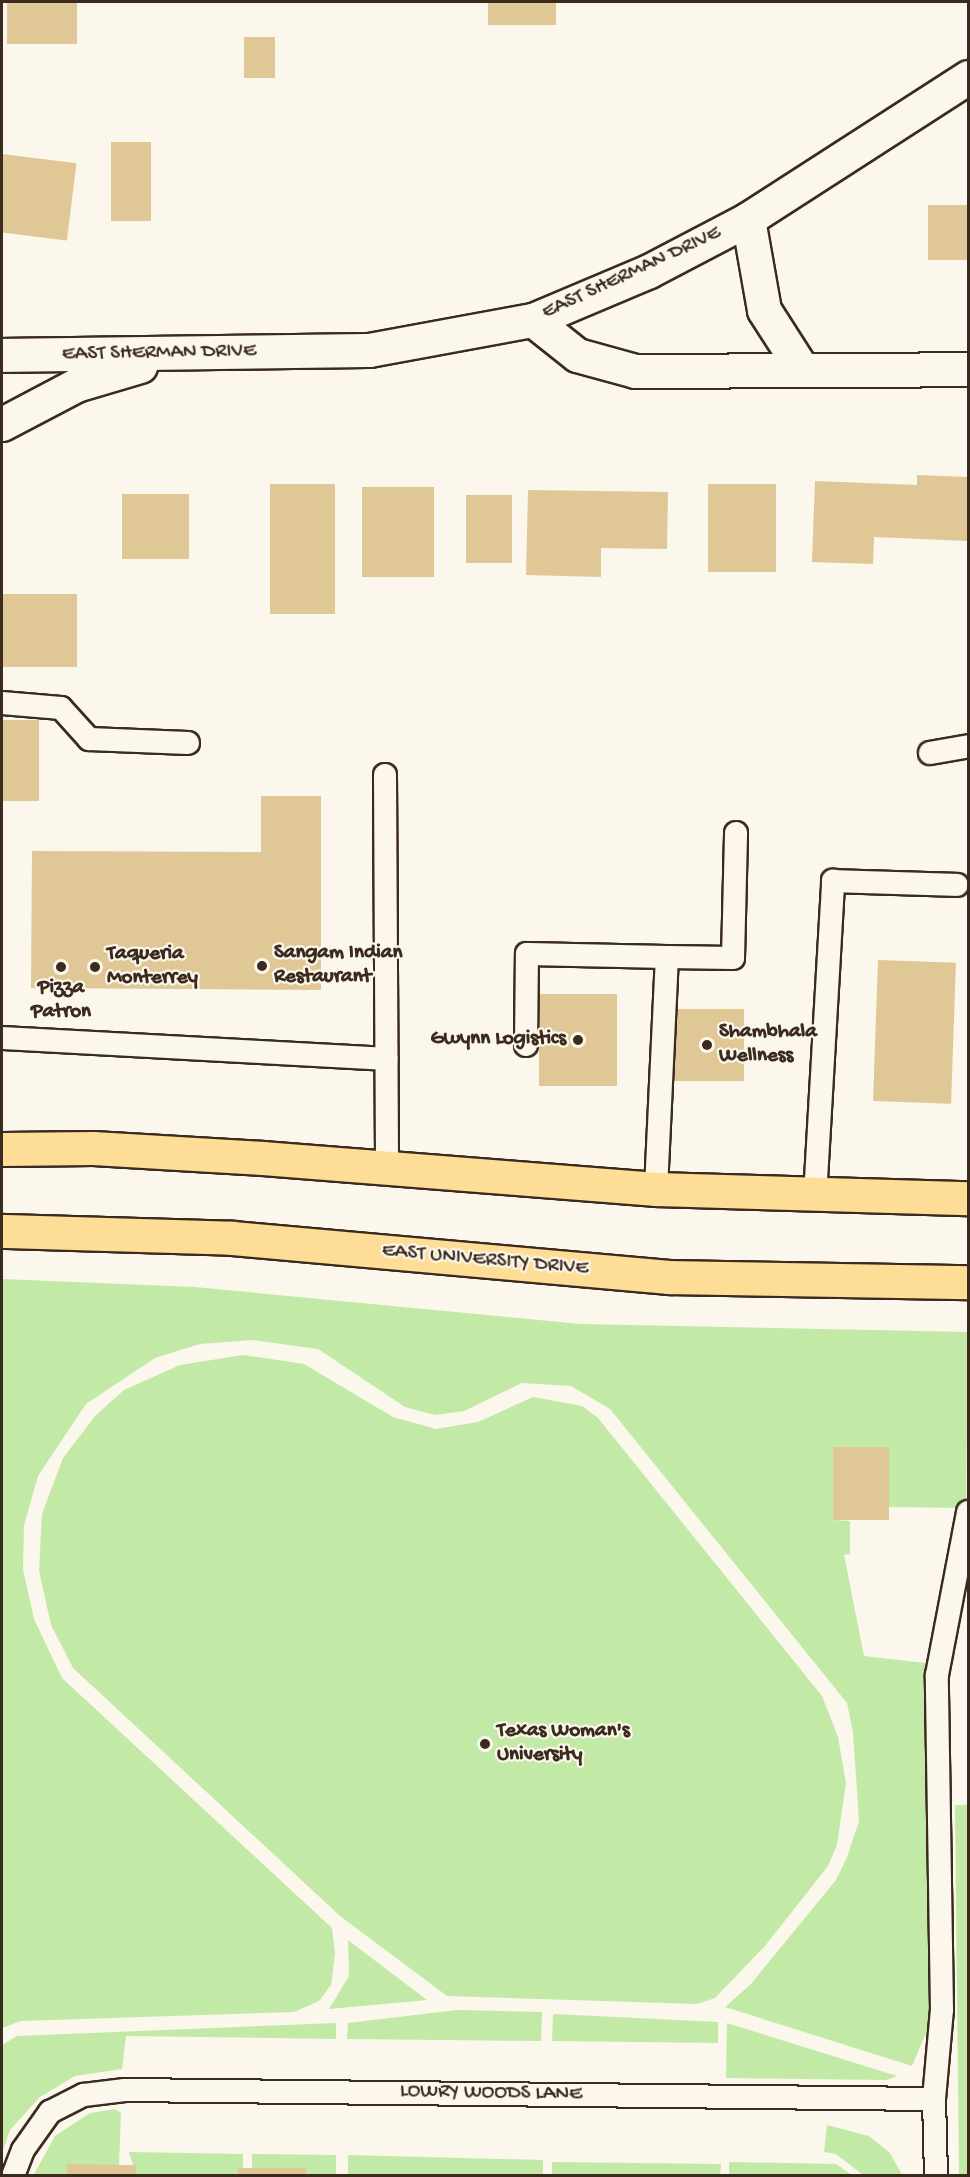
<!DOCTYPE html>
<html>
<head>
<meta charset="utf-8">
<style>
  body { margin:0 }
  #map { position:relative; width:970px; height:2177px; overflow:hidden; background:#fbf7ec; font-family:"Gochi Hand",sans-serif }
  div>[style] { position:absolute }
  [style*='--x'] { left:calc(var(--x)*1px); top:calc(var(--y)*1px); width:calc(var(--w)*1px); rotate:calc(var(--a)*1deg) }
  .green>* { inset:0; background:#c2eaa6 }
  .building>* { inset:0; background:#e0c796; transform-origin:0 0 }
  .roads { filter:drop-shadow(2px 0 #3b2a1e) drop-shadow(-2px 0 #3b2a1e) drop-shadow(0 2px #3b2a1e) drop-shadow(0 -2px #3b2a1e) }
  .service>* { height:22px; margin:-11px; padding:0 11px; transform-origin:11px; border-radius:11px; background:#fbf7ec }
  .minor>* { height:33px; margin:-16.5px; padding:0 16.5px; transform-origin:16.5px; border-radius:16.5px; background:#fbf7ec }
  .secondary>* { height:33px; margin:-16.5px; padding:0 16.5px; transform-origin:16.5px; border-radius:16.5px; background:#fbf7ec }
  .primary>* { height:33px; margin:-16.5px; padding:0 16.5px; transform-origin:16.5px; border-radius:16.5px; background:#fedd96 }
  .dots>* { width:16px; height:16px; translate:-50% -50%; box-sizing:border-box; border:3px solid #fbf7ec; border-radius:50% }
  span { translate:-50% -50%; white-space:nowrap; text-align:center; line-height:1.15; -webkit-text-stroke:4.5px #fbf7ec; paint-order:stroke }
  .street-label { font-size:21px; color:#3b2a1e }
  .poi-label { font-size:21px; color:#3b2a1e; font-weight:700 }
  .left { translate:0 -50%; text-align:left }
  .right { translate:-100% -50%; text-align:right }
  .frame { position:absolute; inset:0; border:3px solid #3b2a1e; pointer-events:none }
</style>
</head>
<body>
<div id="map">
  <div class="green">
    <div style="clip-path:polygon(2px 1279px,195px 1287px,580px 1324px,968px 1332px,966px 1508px,889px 1507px,889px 1447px,833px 1447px,833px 1520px,850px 1521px,850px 1554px,844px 1555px,864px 1656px,925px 1663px,931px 2021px,912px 2066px,725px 2007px,750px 1985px,836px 1880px,847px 1857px,859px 1821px,853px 1732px,847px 1703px,610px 1409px,571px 1386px,522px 1383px,464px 1411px,435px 1415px,405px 1407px,318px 1349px,252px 1340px,200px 1344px,155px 1358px,86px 1404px,38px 1476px,24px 1525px,23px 1569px,34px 1619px,62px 1678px,332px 1928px,335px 1954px,331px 1985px,319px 2001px,294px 2012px,21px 2021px,2px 2028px)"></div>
    <div style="clip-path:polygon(243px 1355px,304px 1364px,393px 1417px,436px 1429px,478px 1422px,533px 1397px,582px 1406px,598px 1418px,822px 1696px,838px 1737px,846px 1783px,837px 1845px,828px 1866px,765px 1946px,715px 1998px,697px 2004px,447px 1996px,340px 1916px,73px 1668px,51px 1625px,39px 1571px,42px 1514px,63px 1458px,96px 1415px,124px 1390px,180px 1365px)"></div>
    <div style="clip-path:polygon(955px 1805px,968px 1805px,968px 2176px,959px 2175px)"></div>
    <div style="clip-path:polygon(348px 1940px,427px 2000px,329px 2009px,349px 1976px)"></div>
    <div style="clip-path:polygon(457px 2010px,542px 2012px,541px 2041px,347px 2039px,348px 2023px)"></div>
    <div style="clip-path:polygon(553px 2014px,718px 2022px,718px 2043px,552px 2041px)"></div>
    <div style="clip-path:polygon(336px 2023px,336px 2039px,126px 2036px,122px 2069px,75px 2076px,40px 2097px,10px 2130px,2px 2153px,2px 2045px,17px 2036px)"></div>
    <div style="clip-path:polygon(727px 2023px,897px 2076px,887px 2080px,726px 2078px)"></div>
    <div style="clip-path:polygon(115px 2109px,121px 2113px,119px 2165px,67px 2165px,67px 2175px,33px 2176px,55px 2136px,90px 2113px)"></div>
    <div style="clip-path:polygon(827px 2125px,869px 2136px,890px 2153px,902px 2175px,863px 2175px,836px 2154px,824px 2152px)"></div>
    <div style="clip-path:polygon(129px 2152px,243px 2154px,243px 2168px,238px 2175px,136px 2175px)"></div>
    <div style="clip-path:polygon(252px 2154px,336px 2155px,336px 2175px,306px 2175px,306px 2168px,252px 2168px)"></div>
    <div style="clip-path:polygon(348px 2155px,543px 2160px,543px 2175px,348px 2175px)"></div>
    <div style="clip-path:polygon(552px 2162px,721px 2164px,720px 2175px,552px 2175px)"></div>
    <div style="clip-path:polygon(729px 2162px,836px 2164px,852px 2175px,729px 2175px)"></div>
  </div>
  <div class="building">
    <div style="left:7px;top:2px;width:70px;height:42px"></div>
    <div style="left:488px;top:2px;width:68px;height:23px"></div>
    <div style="left:244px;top:37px;width:31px;height:41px"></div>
    <div style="left:111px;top:142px;width:40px;height:79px"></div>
    <div style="left:2px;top:154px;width:75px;height:78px;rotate:7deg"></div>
    <div style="left:928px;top:205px;width:40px;height:55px"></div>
    <div style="clip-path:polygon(917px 475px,968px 477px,968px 541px,874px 537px,873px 564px,812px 562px,815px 481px,917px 485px)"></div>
    <div style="left:270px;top:484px;width:65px;height:130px"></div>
    <div style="left:708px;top:484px;width:68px;height:88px"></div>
    <div style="left:362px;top:487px;width:72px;height:90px"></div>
    <div style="clip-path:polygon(528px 490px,668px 492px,667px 549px,601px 548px,601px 577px,526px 575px)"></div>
    <div style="left:122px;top:494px;width:67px;height:65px"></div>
    <div style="left:466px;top:495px;width:46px;height:68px"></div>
    <div style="left:2px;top:594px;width:75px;height:73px"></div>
    <div style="left:2px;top:720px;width:37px;height:81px"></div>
    <div style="clip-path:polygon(261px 796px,321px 796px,321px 990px,31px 988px,32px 851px,261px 852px)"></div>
    <div style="left:878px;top:960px;width:78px;height:141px;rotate:2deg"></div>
    <div style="left:539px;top:994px;width:78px;height:92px"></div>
    <div style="left:670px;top:1009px;width:74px;height:72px"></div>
    <div style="left:833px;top:1447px;width:56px;height:73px"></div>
    <div style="left:67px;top:2164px;width:69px;height:12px;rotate:1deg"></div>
    <div style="left:238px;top:2168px;width:68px;height:8px"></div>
  </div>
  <div class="roads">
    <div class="service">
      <div style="--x:2;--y:703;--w:59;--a:4.8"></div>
      <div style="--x:61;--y:708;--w:42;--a:47.9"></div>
      <div style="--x:89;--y:739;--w:99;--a:2.3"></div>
      <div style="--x:930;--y:753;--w:39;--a:-10"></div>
      <div style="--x:385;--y:775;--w:392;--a:89.7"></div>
      <div style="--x:2;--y:1038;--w:385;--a:3.1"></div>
      <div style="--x:526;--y:1045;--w:91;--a:-89.4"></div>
      <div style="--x:527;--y:954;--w:140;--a:1.2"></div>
      <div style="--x:656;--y:1189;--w:232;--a:-87.3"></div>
      <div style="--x:667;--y:957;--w:66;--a:0.9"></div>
      <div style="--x:733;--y:958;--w:125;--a:-88.6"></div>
      <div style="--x:815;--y:1197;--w:317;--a:-86.7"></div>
      <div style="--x:833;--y:881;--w:124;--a:1.8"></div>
      <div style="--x:934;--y:2099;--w:89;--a:-84.9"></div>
      <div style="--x:942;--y:2010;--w:335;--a:-90.9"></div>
      <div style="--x:937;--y:1675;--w:166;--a:-79.2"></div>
      <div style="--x:13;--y:2176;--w:28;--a:-69"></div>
      <div style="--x:23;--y:2150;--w:47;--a:-54.6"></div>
      <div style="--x:50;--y:2112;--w:38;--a:-27"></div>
      <div style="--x:84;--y:2095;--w:41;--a:-7"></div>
      <div style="--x:125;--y:2090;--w:809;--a:0.64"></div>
      <div style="--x:934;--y:2099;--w:77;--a:88.5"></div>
    </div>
    <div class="minor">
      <div style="--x:748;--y:219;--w:92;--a:80"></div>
      <div style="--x:764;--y:310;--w:67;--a:57.3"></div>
      <div style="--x:533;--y:320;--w:56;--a:38.5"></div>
      <div style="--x:577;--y:355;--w:60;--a:15.4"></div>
      <div style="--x:635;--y:371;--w:333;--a:-0.3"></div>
    </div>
    <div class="secondary">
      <div style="--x:2;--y:355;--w:367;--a:-0.8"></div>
      <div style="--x:369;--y:350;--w:167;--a:-10.4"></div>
      <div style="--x:533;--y:320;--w:126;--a:-22.9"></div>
      <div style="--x:649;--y:271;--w:112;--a:-27.7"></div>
      <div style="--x:748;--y:219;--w:262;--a:-32.8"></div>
      <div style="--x:2;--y:424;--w:84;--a:-27.8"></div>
      <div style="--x:76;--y:385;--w:67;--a:-16.5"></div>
    </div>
    <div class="primary">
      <div style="--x:2;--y:1149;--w:91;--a:-0.6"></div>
      <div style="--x:93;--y:1148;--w:170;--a:3.4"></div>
      <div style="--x:263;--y:1158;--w:394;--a:4.5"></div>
      <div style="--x:656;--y:1189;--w:312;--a:1.7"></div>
      <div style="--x:2;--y:1231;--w:230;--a:1.7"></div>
      <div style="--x:232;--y:1238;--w:439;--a:5.1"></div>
      <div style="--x:669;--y:1277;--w:299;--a:1"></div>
    </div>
  </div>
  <div class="dots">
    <div style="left:262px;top:966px;background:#3b2a1e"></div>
    <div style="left:61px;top:967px;background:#3b2a1e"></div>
    <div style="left:95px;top:967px;background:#3b2a1e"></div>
    <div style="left:578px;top:1040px;background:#3b2a1e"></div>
    <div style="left:707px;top:1045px;background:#3b2a1e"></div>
    <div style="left:485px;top:1744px;background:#3b2a1e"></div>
  </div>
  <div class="street-label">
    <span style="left:632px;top:274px;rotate:-25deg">EAST SHERMAN DRIVE</span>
    <span style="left:159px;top:354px;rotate:-1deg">EAST SHERMAN DRIVE</span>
    <span style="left:485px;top:1261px;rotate:5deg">EAST UNIVERSITY DRIVE</span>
    <span style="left:491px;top:2094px;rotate:1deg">LOWRY WOODS LANE</span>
  </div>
  <div class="poi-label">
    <span class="left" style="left:274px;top:966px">Sangam Indian<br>Restaurant</span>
    <span class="left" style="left:107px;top:967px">Taqueria<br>Monterrey</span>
    <span style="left:61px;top:1001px">Pizza<br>Patron</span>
    <span class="left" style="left:719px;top:1045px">Shambhala<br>Wellness</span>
    <span class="right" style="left:566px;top:1040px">Gwynn Logistics</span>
    <span class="left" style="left:497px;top:1744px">Texas Woman's<br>University</span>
  </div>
  <div class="frame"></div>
</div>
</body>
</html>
